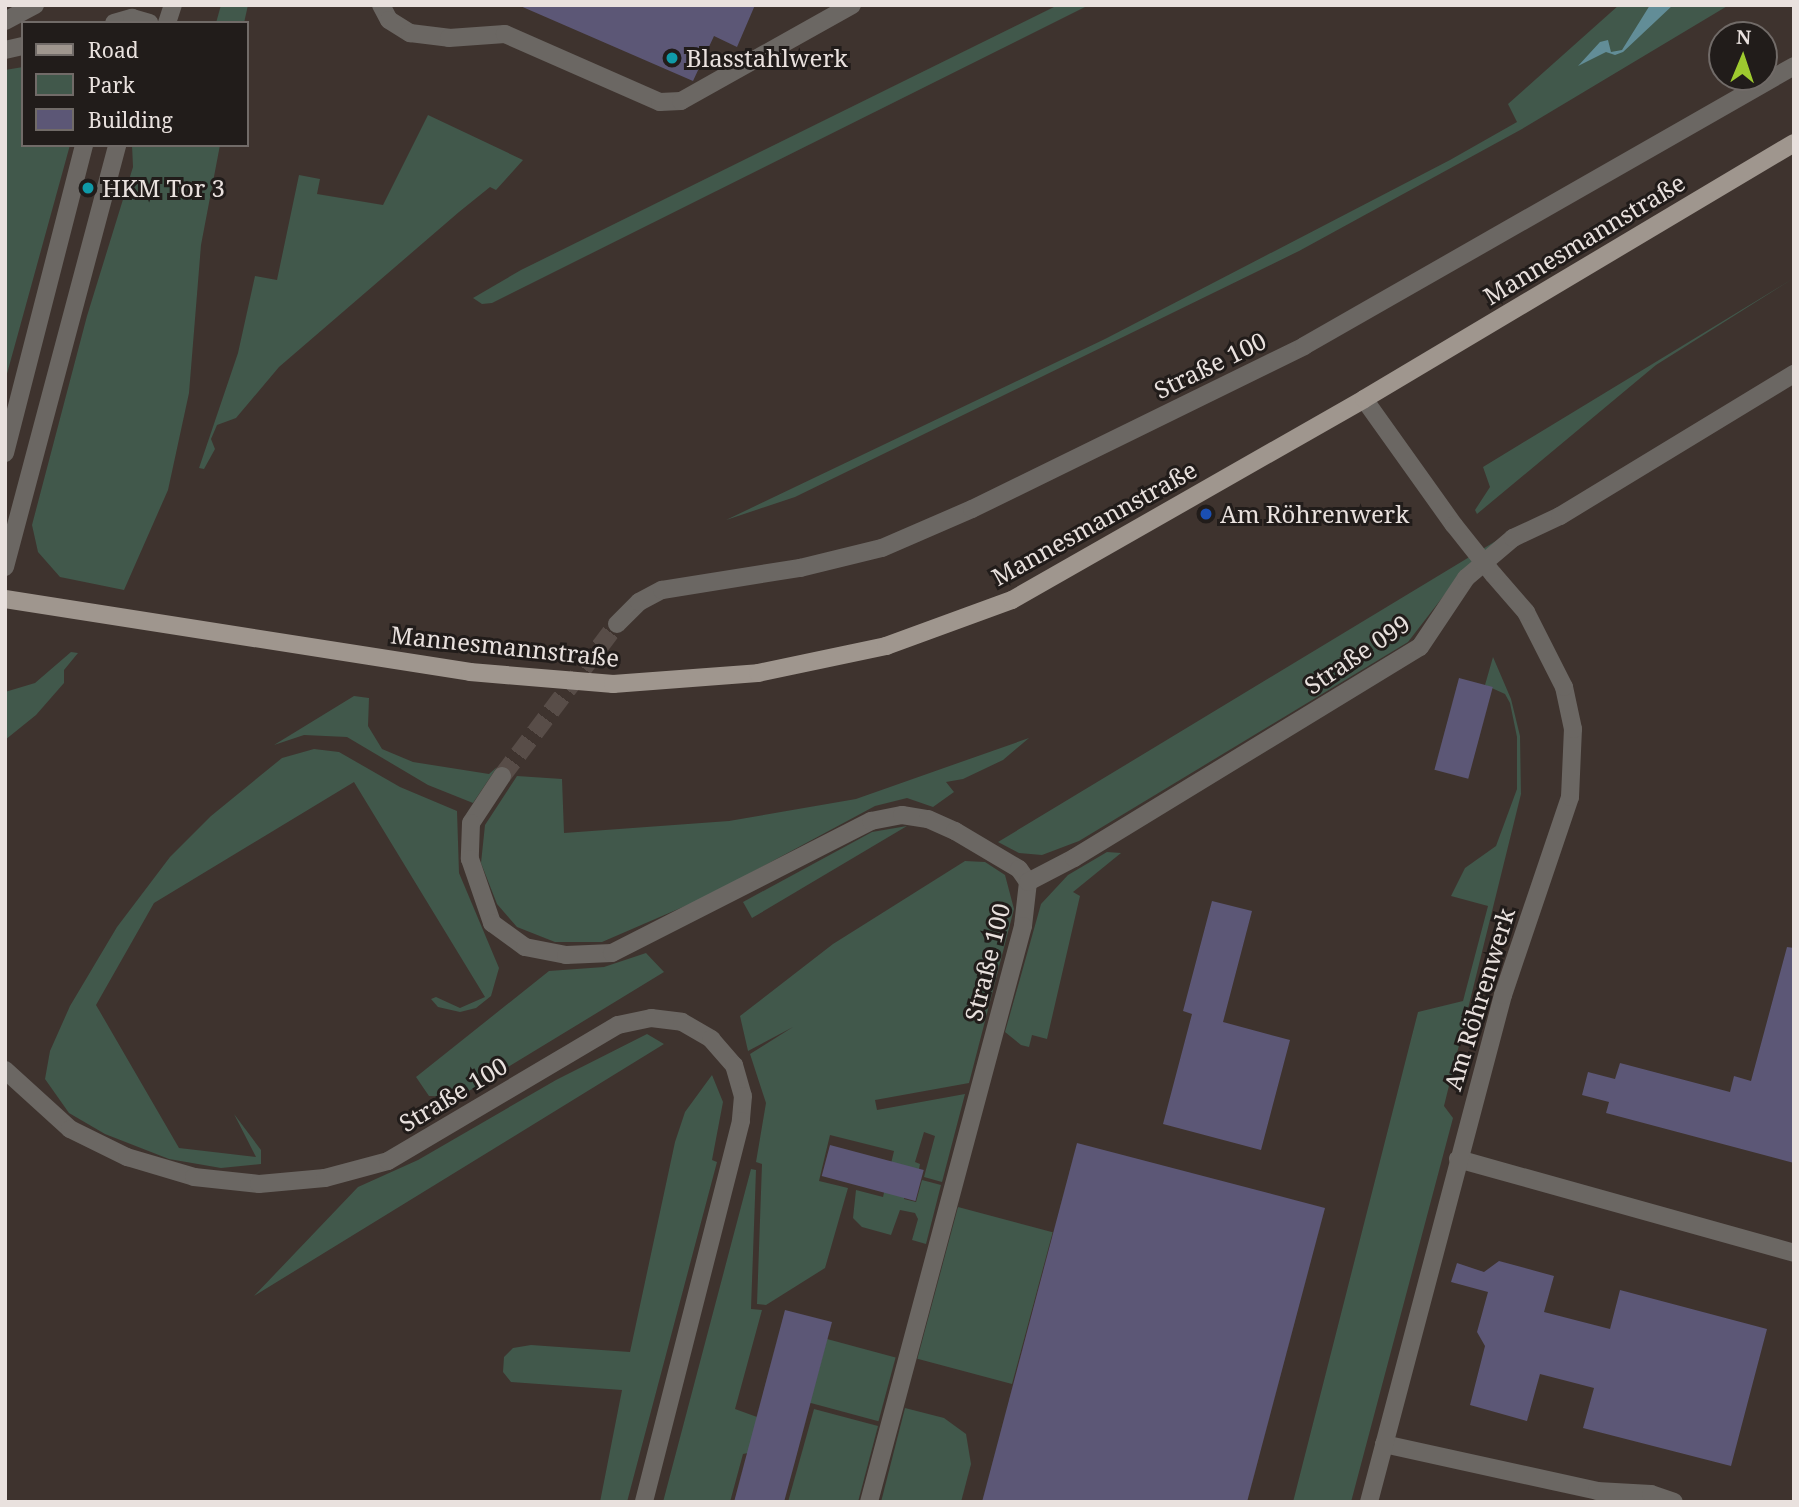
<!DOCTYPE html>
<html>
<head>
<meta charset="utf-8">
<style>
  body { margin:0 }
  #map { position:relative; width:1799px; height:1507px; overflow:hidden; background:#3e332e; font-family:"Noto Serif",serif }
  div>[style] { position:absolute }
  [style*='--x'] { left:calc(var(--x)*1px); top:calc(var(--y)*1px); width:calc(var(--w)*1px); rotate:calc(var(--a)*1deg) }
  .green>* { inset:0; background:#41584b; transform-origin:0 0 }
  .water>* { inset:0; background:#628d97 }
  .building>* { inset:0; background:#5c5776; transform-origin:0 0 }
  .minor-tunnel>* { height:18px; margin-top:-9px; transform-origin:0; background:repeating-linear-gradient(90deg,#584d48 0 18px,transparent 0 27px) }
  .minor>* { height:18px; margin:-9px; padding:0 9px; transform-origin:9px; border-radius:9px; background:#6b6763 }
  .major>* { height:18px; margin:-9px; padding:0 9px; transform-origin:9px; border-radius:9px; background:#9f968e }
  .minor-bridge>* { height:18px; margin:-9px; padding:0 9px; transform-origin:9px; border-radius:9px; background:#6b6763 }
  .dots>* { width:19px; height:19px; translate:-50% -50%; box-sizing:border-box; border:4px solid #211c1a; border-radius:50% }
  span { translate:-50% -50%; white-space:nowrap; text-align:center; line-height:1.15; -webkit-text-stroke:6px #211c1a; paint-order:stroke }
  .poi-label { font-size:24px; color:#e9e1de }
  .left { translate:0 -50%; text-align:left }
  .street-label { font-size:24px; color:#e9e1de }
  .frame { position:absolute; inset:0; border:7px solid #e9e1de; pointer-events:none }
  .legend { position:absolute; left:21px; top:21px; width:228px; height:126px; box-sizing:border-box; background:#211c1a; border:2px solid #716b68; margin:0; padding:9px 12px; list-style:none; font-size:21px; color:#e9e1de }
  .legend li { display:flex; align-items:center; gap:14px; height:35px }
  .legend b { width:35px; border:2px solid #716b68 }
  .north { position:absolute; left:1708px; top:21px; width:70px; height:70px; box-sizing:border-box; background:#211c1a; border:2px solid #716b68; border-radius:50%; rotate:2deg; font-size:19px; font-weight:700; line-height:28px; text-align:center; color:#e9e1de }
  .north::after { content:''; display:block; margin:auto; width:24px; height:32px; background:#9eca2f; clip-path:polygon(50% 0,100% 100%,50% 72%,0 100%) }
</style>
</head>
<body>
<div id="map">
  <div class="green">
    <div style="clip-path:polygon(221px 5px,248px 5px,244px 23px,216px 23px)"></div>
    <div style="clip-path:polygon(1058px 5px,1089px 5px,492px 303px,482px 304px,473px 298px,521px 270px)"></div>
    <div style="clip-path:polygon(1619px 5px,1729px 5px,1522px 129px,1299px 251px,795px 497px,726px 520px,1105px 339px,1450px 160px,1517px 122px,1508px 104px)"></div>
    <div style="clip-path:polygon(23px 67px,23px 145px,70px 145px,5px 381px,5px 70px)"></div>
    <div style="clip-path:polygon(428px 115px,523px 160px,496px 190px,490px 187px,459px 212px,279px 367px,236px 418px,217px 425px,211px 439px,215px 449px,204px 469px,199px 468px,238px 353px,255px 276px,277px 280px,299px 175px,320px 179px,317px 194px,383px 205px)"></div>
    <div style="clip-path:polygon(132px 145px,220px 145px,201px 245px,189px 393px,168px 490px,124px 590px,60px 577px,38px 552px,32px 525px,87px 316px,133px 167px)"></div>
    <div style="clip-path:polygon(1794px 278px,1656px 365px,1477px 514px,1475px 510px,1490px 487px,1483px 467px)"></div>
    <div style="clip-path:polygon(1524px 524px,1452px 585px,1408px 642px,1079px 841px,1042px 855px,1019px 853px,998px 842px)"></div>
    <div style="clip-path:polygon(71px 652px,78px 653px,64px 670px,64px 683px,36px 715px,5px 740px,5px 692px,35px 683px)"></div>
    <div style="clip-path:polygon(1493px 657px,1511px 699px,1520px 736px,1521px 794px,1444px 1106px,1453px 1118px,1351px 1502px,1293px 1502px,1418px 1012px,1463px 1001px,1488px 906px,1451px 896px,1465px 868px,1496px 846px,1517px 789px,1517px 737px,1510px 703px,1505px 694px,1485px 685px)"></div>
    <div style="clip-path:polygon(354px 696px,369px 698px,368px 726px,382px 749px,413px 762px,489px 774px,497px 767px,473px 803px,428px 785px,347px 737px,304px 735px,274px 745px)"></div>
    <div style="clip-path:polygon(1029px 738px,1003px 760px,963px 779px,946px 782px,954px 792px,933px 807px,907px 798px,875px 806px,706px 897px,602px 942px,555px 942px,517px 927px,497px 904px,481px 863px,485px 825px,517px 776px,562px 779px,564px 833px,729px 821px,856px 799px)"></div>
    <div style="clip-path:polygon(314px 749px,339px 752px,400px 787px,457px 811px,459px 873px,499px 968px,491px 996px,476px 1008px,460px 1012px,438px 1007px,431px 999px,436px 997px,460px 1008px,485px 997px,354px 782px,154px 903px,96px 1005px,179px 1148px,256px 1157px,234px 1114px,261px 1150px,261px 1164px,221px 1168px,169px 1159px,105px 1134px,69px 1113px,45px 1079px,50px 1051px,70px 1006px,117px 927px,170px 857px,211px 816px,282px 758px)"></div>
    <div style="clip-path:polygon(907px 826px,752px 918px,743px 902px,872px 832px)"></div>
    <div style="clip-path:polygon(1107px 852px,1121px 853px,1073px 892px,1080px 896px,1047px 1039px,1032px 1035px,1029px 1047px,1021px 1045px,1005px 1032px,1041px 904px,1068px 875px)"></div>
    <div style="clip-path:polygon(965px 861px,985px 862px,1005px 875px,1014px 909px,969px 1083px,875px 1100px,877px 1110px,965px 1094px,942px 1182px,924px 1177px,935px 1136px,924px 1132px,915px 1162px,920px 1164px,917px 1179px,909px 1177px,904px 1199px,916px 1202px,922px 1180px,941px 1185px,926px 1244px,912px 1240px,918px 1219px,915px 1213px,900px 1210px,891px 1235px,862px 1227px,853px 1218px,856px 1190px,883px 1197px,894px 1151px,830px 1135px,819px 1181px,848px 1188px,825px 1268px,766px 1305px,757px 1304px,762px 1164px,756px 1162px,766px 1103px,750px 1054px,793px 1027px,748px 1051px,740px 1016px,833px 944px)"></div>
    <div style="clip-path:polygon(646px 953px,664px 972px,459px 1097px,429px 1096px,416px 1077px,549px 971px,604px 967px)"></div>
    <div style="clip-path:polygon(647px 1034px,664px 1044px,254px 1296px,358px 1187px,418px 1160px,556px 1080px)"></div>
    <div style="clip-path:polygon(712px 1075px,723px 1102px,712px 1160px,717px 1162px,627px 1502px,600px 1502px,622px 1390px,511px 1382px,503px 1372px,504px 1357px,513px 1348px,531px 1345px,630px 1352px,675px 1142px,685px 1112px)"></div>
    <div style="clip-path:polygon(751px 1169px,756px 1170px,751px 1309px,762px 1310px,735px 1409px,757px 1417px,755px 1431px,748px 1453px,743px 1454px,730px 1502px,663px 1502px)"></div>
    <div style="left:958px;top:1207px;width:98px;height:157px;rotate:15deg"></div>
    <div style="left:827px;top:1339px;width:71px;height:66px;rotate:15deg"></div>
    <div style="clip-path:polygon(905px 1408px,944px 1418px,966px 1434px,971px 1464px,961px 1502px,881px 1502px)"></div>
    <div style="clip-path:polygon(814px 1409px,878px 1426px,858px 1502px,788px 1502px)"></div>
  </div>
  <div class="water">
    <div style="clip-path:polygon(1650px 5px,1673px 5px,1623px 52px,1615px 55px,1606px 52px,1578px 66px,1600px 42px,1608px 40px,1611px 52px,1622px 50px)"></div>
  </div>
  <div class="building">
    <div style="clip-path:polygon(518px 5px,755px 5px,737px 47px,714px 36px,693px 81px)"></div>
    <div style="left:1459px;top:678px;width:35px;height:95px;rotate:15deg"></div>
    <div style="clip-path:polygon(1212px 901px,1252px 911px,1223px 1022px,1290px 1040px,1261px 1150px,1163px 1124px,1192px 1014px,1183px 1011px)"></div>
    <div style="clip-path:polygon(1787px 947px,1794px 948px,1794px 1163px,1606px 1113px,1609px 1102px,1582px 1095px,1588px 1072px,1615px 1079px,1620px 1063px,1730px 1092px,1734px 1076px,1751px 1081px)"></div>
    <div style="clip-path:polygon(1077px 1143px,1325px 1208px,1247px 1502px,982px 1502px)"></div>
    <div style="left:830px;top:1145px;width:97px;height:32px;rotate:15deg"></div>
    <div style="clip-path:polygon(1499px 1261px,1554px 1276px,1544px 1312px,1610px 1329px,1620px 1290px,1767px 1329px,1731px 1466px,1583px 1428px,1594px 1388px,1540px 1374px,1527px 1421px,1470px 1405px,1485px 1346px,1477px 1332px,1488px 1292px,1451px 1282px,1457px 1263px,1484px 1272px)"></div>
    <div style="clip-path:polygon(785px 1310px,832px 1322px,794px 1465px,784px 1502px,734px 1502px)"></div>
  </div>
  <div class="minor-tunnel">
    <div style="--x:502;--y:776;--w:191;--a:-52.9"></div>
  </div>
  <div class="minor">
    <div style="--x:381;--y:5;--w:17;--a:62"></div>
    <div style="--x:389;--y:20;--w:25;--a:32"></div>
    <div style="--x:410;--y:33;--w:39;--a:7"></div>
    <div style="--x:449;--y:38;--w:56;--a:-4.1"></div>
    <div style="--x:505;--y:34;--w:169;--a:23.7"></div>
    <div style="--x:660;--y:102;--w:21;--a:-3"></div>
    <div style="--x:681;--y:101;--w:196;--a:-29.3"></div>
    <div style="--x:5;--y:21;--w:34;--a:-28"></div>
    <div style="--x:114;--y:23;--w:19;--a:-16"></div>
    <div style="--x:132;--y:18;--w:18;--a:16"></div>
    <div style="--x:167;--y:23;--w:19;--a:-72"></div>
    <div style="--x:5;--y:50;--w:18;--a:-13"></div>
    <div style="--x:1364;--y:399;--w:155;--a:54.5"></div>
    <div style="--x:5;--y:453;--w:318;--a:-75.6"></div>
    <div style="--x:5;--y:567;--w:437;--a:-75.1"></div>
    <div style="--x:617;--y:624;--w:31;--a:-45"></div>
    <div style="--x:639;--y:602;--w:26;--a:-28"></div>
    <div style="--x:662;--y:590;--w:140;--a:-9.1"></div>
    <div style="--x:800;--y:568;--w:84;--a:-13.7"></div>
    <div style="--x:882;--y:548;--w:98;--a:-23.4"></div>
    <div style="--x:972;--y:509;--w:370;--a:-26.1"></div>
    <div style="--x:1304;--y:346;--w:564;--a:-29.74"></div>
    <div style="--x:502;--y:776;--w:56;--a:123.4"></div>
    <div style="--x:471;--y:823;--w:36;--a:92"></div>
    <div style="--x:470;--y:859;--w:68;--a:71"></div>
    <div style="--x:492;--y:923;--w:41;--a:36"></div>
    <div style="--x:525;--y:947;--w:42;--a:11"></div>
    <div style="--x:566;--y:955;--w:46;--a:-2.5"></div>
    <div style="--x:612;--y:953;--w:291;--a:-27"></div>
    <div style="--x:871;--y:821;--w:32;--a:-11"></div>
    <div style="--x:902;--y:815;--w:26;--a:9"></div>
    <div style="--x:928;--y:819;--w:30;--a:24"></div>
    <div style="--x:955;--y:831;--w:74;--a:30.7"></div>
    <div style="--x:1019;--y:869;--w:16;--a:55"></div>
    <div style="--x:1028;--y:882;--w:44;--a:96.5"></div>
    <div style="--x:1023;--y:926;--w:596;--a:104.97"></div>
    <div style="--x:1028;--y:882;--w:52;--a:-27.6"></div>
    <div style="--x:1074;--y:858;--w:405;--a:-31.4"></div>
    <div style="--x:1420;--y:647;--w:83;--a:-56.3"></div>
    <div style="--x:1466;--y:578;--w:62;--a:-40.4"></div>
    <div style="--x:1513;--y:538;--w:52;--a:-25.1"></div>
    <div style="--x:1560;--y:516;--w:274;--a:-31.3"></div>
    <div style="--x:5;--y:1070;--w:88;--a:42.2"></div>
    <div style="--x:70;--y:1129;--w:64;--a:26.2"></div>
    <div style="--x:127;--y:1157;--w:70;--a:16.6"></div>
    <div style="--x:194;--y:1177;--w:65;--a:6.1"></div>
    <div style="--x:259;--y:1184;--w:66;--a:-5.2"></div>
    <div style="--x:325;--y:1178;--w:65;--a:-15.1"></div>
    <div style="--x:388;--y:1161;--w:267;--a:-30.6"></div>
    <div style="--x:618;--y:1025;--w:34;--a:-12"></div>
    <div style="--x:651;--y:1018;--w:31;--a:7"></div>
    <div style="--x:682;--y:1022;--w:34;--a:30"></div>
    <div style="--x:711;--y:1039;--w:35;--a:49"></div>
    <div style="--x:734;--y:1065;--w:32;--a:74"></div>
    <div style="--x:743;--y:1096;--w:25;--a:95"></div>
    <div style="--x:741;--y:1121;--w:393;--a:104.3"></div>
    <div style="--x:1458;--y:1159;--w:349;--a:15.6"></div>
    <div style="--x:1384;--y:1444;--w:218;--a:12.4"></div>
    <div style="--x:1597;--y:1491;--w:54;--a:3.2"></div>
    <div style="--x:1651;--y:1494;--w:24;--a:19"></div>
    <div style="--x:1369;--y:1502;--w:524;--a:-75.2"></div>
    <div style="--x:1503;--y:995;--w:209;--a:-71.3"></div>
    <div style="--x:1570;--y:797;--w:68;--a:-87.5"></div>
    <div style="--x:1573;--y:729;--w:43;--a:-102.1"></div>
    <div style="--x:1564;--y:687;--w:84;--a:-116.9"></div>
    <div style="--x:1526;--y:612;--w:50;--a:-131"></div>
  </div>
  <div class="major">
    <div style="--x:5;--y:599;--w:471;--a:8.9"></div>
    <div style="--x:470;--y:672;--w:144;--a:4.8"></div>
    <div style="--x:613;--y:684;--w:145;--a:-4.3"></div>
    <div style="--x:758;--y:673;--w:131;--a:-11.9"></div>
    <div style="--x:886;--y:646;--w:134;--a:-20.1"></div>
    <div style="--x:1012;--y:600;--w:405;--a:-29.7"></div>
    <div style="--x:1364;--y:399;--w:500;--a:-30.77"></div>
  </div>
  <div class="minor-bridge">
    <div style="--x:1454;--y:525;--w:63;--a:51.5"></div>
  </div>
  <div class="dots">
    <div style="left:672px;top:58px;background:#0f9aa8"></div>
    <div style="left:88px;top:188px;background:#0f9aa8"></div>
    <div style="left:1206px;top:514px;background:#1a4fb4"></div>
  </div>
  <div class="poi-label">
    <span class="left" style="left:686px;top:58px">Blasstahlwerk</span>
    <span class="left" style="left:102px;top:188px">HKM Tor 3</span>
    <span class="left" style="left:1220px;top:514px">Am Röhrenwerk</span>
  </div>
  <div class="street-label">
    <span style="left:1584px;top:239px;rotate:-31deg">Mannesmannstraße</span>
    <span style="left:1210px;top:365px;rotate:-26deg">Straße 100</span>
    <span style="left:1094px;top:523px;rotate:-29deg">Mannesmannstraße</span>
    <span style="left:505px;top:646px;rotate:6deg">Mannesmannstraße</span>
    <span style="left:1357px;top:654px;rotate:-34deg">Straße 099</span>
    <span style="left:987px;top:962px;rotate:-76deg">Straße 100</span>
    <span style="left:1479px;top:999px;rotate:-73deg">Am Röhrenwerk</span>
    <span style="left:453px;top:1094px;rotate:-31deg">Straße 100</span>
  </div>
  <div class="frame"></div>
  <ul class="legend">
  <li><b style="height:9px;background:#9f968e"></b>Road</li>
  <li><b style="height:19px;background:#41584b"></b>Park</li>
  <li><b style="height:19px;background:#5c5776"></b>Building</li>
  </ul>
  <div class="north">N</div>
</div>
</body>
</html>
